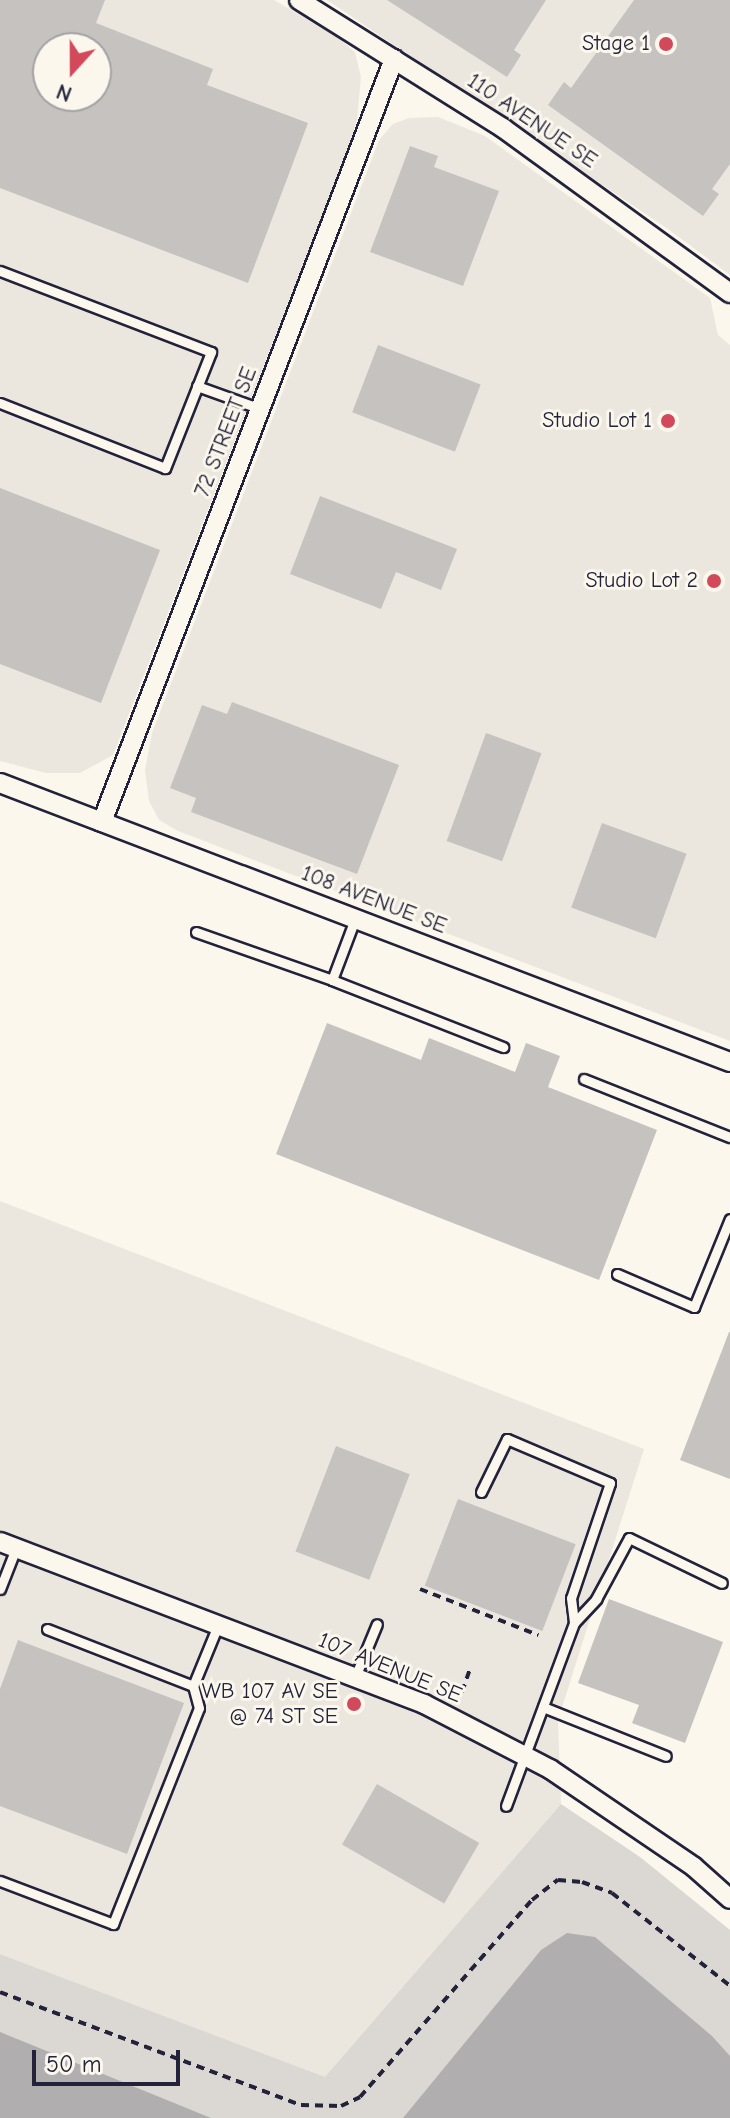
<!DOCTYPE html>
<html>
<head>
<meta charset="utf-8">
<style>
  body { margin:0 }
  #map { position:relative; width:730px; height:2118px; overflow:hidden; background:#fbf7ec; font-family:"Comic Neue",sans-serif }
  div>[style] { position:absolute }
  [style*='--x'] { left:calc(var(--x)*1px); top:calc(var(--y)*1px); width:calc(var(--w)*1px); rotate:calc(var(--a)*1deg) }
  .built>* { inset:0; background:#ebe7df }
  .green>* { inset:0; background:#dbd8d3 }
  .water>* { inset:0; background:#b1aeb0 }
  .building>* { inset:0; background:#c6c2c0; transform-origin:0 0 }
  .path>* { height:4px; margin-top:-2px; transform-origin:0; background:repeating-linear-gradient(90deg,#22223b 0 8px,transparent 0 14px) }
  .roads { filter:drop-shadow(2px 0 #22223b) drop-shadow(-2px 0 #22223b) drop-shadow(0 2px #22223b) drop-shadow(0 -2px #22223b) }
  .lane>* { height:9px; margin:-4.5px; padding:0 4.5px; transform-origin:4.5px; border-radius:4.5px; background:#fbf7ec }
  .street>* { height:18px; margin:-9px; padding:0 9px; transform-origin:9px; border-radius:9px; background:#fbf7ec }
  .dots>* { width:22px; height:22px; translate:-50% -50%; box-sizing:border-box; border:4px solid #fbf7ec; border-radius:50% }
  span { translate:-50% -50%; white-space:nowrap; text-align:center; line-height:1.15; -webkit-text-stroke:6px #fbf7ec; paint-order:stroke }
  .poi-label { font-size:22px; color:#22223b }
  .right { translate:-100% -50%; text-align:right }
  .street-label { font-size:22px; color:#22223b }
  .north { position:absolute; left:32px; top:32px; width:80px; height:80px; box-sizing:border-box; background:#fbf7ec; border:2px solid #a4a2a5; border-radius:50%; rotate:201deg; font-size:22px; font-weight:700; line-height:32px; text-align:center; color:#22223b }
  .north::after { content:''; display:block; margin:auto; width:28px; height:36px; background:#d1495b; clip-path:polygon(50% 0,100% 100%,50% 72%,0 100%) }
  .scale { position:absolute; left:32px; top:2050px; width:148px; height:36px; box-sizing:border-box; border:4px solid #22223b; border-top:0; padding-left:10px; font-size:24px; line-height:28px; white-space:nowrap; color:#22223b; -webkit-text-stroke:6px #fbf7ec; paint-order:stroke }
</style>
</head>
<body>
<div id="map">
  <div class="built">
    <div style="clip-path:polygon(evenodd,0 0,274px 0,334px 35px,355px 52px,361px 77px,357px 119px,350px 143px,113px 755px,80px 773px,46px 773px,0 761px,0 0,48px 48px,96px 48px,96px 96px,48px 96px,48px 48px)"></div>
    <div style="clip-path:polygon(327px 0,730px 0,730px 275px,668px 229px)"></div>
    <div style="clip-path:polygon(438px 117px,485px 136px,710px 298px,718px 335px,730px 345px,730px 1041px,178px 831px,159px 820px,149px 801px,145px 770px,152px 733px,379px 140px,393px 124px,409px 118px)"></div>
    <div style="clip-path:polygon(0 1201px,644px 1449px,558px 1720px,561px 1804px,325px 2078px,0 1954px)"></div>
  </div>
  <div class="green">
    <div style="clip-path:polygon(561px 1804px,640px 1857px,730px 1930px,730px 2118px,0 2118px,0 1954px,325px 2077px)"></div>
  </div>
  <div class="water">
    <div style="clip-path:polygon(567px 1933px,595px 1937px,712px 2036px,730px 2056px,730px 2118px,403px 2118px,541px 1950px)"></div>
    <div style="clip-path:polygon(0 2032px,211px 2118px,0 2118px)"></div>
  </div>
  <div class="building">
    <div style="clip-path:polygon(evenodd,0 0,105px 0,96px 23px,213px 69px,207px 85px,308px 123px,248px 283px,0 188px,0 0,48px 48px,96px 48px,96px 96px,48px 96px,48px 48px)"></div>
    <div style="clip-path:polygon(387px 0,546px 0,514px 50px,521px 55px,507px 77px)"></div>
    <div style="clip-path:polygon(634px 0,730px 0,730px 164px,712px 189px,719px 194px,703px 216px,548px 105px,564px 82px,571px 88px)"></div>
    <div style="clip-path:polygon(410px 146px,438px 156px,434px 167px,499px 191px,463px 286px,370px 252px)"></div>
    <div style="left:378px;top:345px;width:110px;height:72px;rotate:21deg"></div>
    <div style="clip-path:polygon(0 488px,160px 550px,101px 703px,0 664px)"></div>
    <div style="clip-path:polygon(320px 496px,457px 549px,441px 590px,396px 572px,381px 609px,290px 574px)"></div>
    <div style="clip-path:polygon(232px 702px,399px 765px,357px 874px,191px 812px,196px 798px,170px 788px,202px 705px,227px 714px)"></div>
    <div style="left:486px;top:733px;width:59px;height:115px;rotate:20deg"></div>
    <div style="left:602px;top:823px;width:90px;height:90px;rotate:20deg"></div>
    <div style="clip-path:polygon(327px 1023px,421px 1060px,429px 1038px,515px 1072px,526px 1043px,560px 1056px,548px 1087px,657px 1130px,599px 1280px,276px 1154px)"></div>
    <div style="clip-path:polygon(729px 1332px,730px 1332px,730px 1479px,680px 1460px)"></div>
    <div style="left:336px;top:1446px;width:79px;height:113px;rotate:21deg"></div>
    <div style="left:458px;top:1499px;width:126px;height:93px;rotate:21deg"></div>
    <div style="clip-path:polygon(609px 1599px,723px 1642px,685px 1743px,632px 1723px,639px 1705px,578px 1683px)"></div>
    <div style="clip-path:polygon(18px 1640px,184px 1703px,127px 1854px,0 1806px,0 1689px)"></div>
    <div style="left:377px;top:1784px;width:118px;height:70px;rotate:30deg"></div>
  </div>
  <div class="path">
    <div style="--x:420;--y:1589;--w:127;--a:21.3"></div>
    <div style="--x:462;--y:1692;--w:24;--a:-71"></div>
    <div style="--x:0;--y:1992;--w:322;--a:20.6"></div>
    <div style="--x:301;--y:2105;--w:40;--a:1.4"></div>
    <div style="--x:341;--y:2106;--w:21;--a:-25"></div>
    <div style="--x:360;--y:2097;--w:262;--a:-48.9"></div>
    <div style="--x:532;--y:1900;--w:33;--a:-38"></div>
    <div style="--x:558;--y:1880;--w:24;--a:5"></div>
    <div style="--x:582;--y:1882;--w:32;--a:20"></div>
    <div style="--x:612;--y:1893;--w:150;--a:38.2"></div>
  </div>
  <div class="roads">
    <div class="lane">
      <div style="--x:0;--y:271;--w:226;--a:21"></div>
      <div style="--x:211;--y:352;--w:125;--a:111.6"></div>
      <div style="--x:165;--y:468;--w:177;--a:-158.5"></div>
      <div style="--x:197;--y:386;--w:68;--a:19.8"></div>
      <div style="--x:196;--y:932;--w:144;--a:19.4"></div>
      <div style="--x:332;--y:980;--w:65;--a:-69.3"></div>
      <div style="--x:332;--y:980;--w:184;--a:21.4"></div>
      <div style="--x:584;--y:1079;--w:157;--a:21.7"></div>
      <div style="--x:617;--y:1274;--w:84;--a:23.2"></div>
      <div style="--x:694;--y:1307;--w:95;--a:-67.8"></div>
      <div style="--x:481;--y:1492;--w:59;--a:-63.9"></div>
      <div style="--x:507;--y:1439;--w:112;--a:23.1"></div>
      <div style="--x:610;--y:1483;--w:121;--a:108.7"></div>
      <div style="--x:571;--y:1598;--w:25;--a:83"></div>
      <div style="--x:574;--y:1623;--w:195;--a:110.4"></div>
      <div style="--x:0;--y:1589;--w:44;--a:-68.7"></div>
      <div style="--x:574;--y:1623;--w:33;--a:-47"></div>
      <div style="--x:596;--y:1599;--w:69;--a:-61.6"></div>
      <div style="--x:629;--y:1538;--w:103;--a:25.8"></div>
      <div style="--x:47;--y:1629;--w:157;--a:21.3"></div>
      <div style="--x:193;--y:1686;--w:66;--a:-67.7"></div>
      <div style="--x:355;--y:1677;--w:57;--a:-67.5"></div>
      <div style="--x:543;--y:1707;--w:132;--a:21.7"></div>
      <div style="--x:0;--y:1881;--w:121;--a:20.8"></div>
      <div style="--x:113;--y:1924;--w:232;--a:-68.3"></div>
      <div style="--x:199;--y:1708;--w:23;--a:-105"></div>
    </div>
    <div class="street">
      <div style="--x:299;--y:0;--w:241;--a:32.1"></div>
      <div style="--x:503;--y:128;--w:281;--a:36"></div>
      <div style="--x:0;--y:783;--w:781;--a:20.92"></div>
      <div style="--x:102;--y:822;--w:817;--a:-69.06"></div>
      <div style="--x:0;--y:1542;--w:454;--a:20.9"></div>
      <div style="--x:424;--y:1704;--w:142;--a:27.3"></div>
      <div style="--x:550;--y:1769;--w:174;--a:34.2"></div>
      <div style="--x:694;--y:1867;--w:48;--a:41.6"></div>
    </div>
  </div>
  <div class="dots">
    <div style="left:666px;top:44px;background:#d1495b"></div>
    <div style="left:668px;top:421px;background:#d1495b"></div>
    <div style="left:714px;top:581px;background:#d1495b"></div>
    <div style="left:354px;top:1704px;background:#d1495b"></div>
  </div>
  <div class="poi-label">
    <span class="right" style="left:650px;top:44px">Stage 1</span>
    <span class="right" style="left:652px;top:421px">Studio Lot 1</span>
    <span class="right" style="left:698px;top:581px">Studio Lot 2</span>
    <span class="right" style="left:338px;top:1704px">WB 107 AV SE<br>@ 74 ST SE</span>
  </div>
  <div class="street-label">
    <span style="left:532px;top:121px;rotate:34deg">110 AVENUE SE</span>
    <span style="left:226px;top:432px;rotate:-69deg">72 STREET SE</span>
    <span style="left:374px;top:900px;rotate:21deg">108 AVENUE SE</span>
    <span style="left:390px;top:1668px;rotate:22deg">107 AVENUE SE</span>
  </div>
  <div class="north">N</div>
  <div class="scale">50 m</div>
</div>
</body>
</html>
